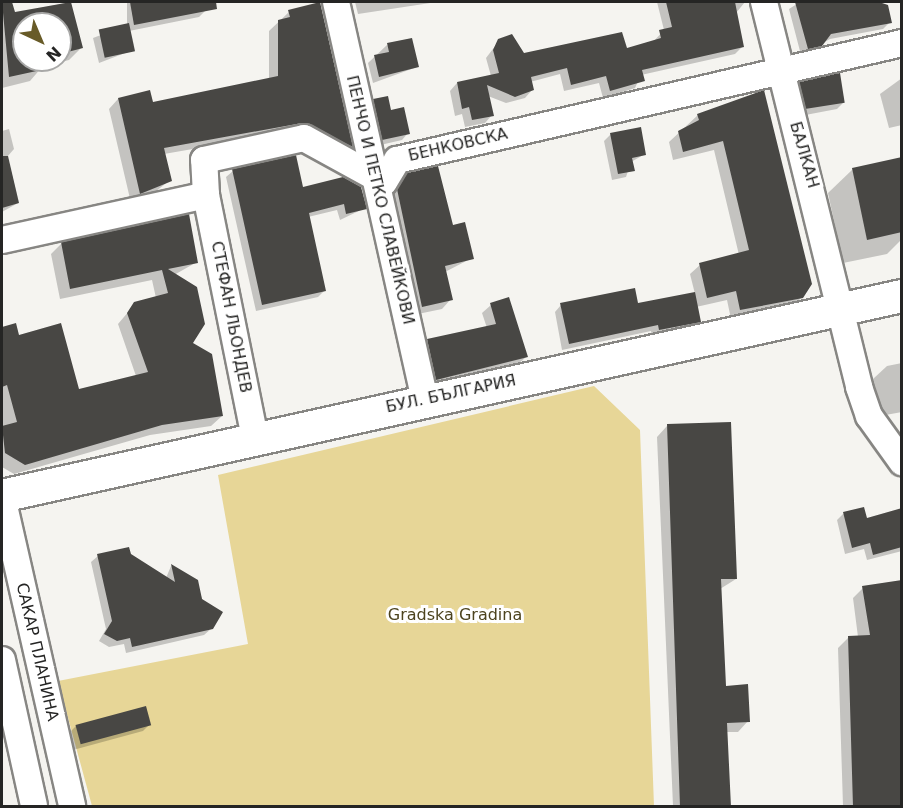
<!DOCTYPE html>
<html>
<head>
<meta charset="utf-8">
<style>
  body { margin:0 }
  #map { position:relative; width:903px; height:808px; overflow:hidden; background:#f5f4f0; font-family:"DejaVu Sans",sans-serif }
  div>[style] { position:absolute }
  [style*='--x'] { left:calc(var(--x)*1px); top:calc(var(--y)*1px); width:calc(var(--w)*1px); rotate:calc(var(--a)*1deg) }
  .green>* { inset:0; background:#e7d697 }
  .shadow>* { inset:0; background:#0003 }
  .building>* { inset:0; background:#484744; transform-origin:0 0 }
  .roads { filter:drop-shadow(2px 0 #878683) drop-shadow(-2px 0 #878683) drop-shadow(0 2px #878683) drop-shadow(0 -2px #878683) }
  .minor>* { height:26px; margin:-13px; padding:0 13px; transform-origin:13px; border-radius:13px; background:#fff }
  .tertiary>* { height:32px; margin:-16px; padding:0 16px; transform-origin:16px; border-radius:16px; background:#fff }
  span { translate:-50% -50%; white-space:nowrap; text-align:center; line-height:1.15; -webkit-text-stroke:6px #fff; paint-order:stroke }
  .street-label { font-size:16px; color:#252524 }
  .park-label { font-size:16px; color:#4d441f }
  .frame { position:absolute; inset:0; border:3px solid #252524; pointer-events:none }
  .north { position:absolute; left:12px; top:12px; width:60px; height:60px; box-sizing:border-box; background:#fff; border:2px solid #a8a8a7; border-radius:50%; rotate:136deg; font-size:16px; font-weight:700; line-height:24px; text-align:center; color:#252524 }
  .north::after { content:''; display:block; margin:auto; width:21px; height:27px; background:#685b28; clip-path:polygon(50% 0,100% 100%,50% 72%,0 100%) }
</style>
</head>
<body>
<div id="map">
  <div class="green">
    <div style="clip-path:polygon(594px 386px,640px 430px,654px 806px,92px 806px,58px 681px,248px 644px,218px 475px)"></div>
  </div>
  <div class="shadow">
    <div style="clip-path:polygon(evenodd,11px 2px,14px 14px,70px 2px,81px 48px,69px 60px,42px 67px,30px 81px,2px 88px,2px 3px,11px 2px,24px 24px,60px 24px,60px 60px,24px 60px,24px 24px)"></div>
    <div style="clip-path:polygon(127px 2px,204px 2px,206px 10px,199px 17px,129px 31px,133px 50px,99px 63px,93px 38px,127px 25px)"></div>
    <div style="clip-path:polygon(355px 2px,437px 2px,358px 14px)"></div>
    <div style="clip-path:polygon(657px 2px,745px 2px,736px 13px,743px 46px,735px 54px,641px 75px,635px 88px,603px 98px,599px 83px,564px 91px,560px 74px,530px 82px,532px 90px,525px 98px,506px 103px,488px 96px,492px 115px,485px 123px,465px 127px,462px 114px,455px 116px,450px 91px,457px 83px,491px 76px,486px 58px,499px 41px,524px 54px,625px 50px,653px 42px,664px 30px)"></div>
    <div style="clip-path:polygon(800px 2px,881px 2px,890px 22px,883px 29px,830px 39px,801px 55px,789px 9px)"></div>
    <div style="clip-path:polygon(319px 4px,352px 147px,342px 156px,291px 132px,164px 154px,170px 180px,145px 200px,131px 203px,109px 109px,118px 99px,152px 104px,269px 79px,269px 31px,289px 12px)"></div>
    <div style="clip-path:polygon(387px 45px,417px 67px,373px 83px,368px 63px)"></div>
    <div style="clip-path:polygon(902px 78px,902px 125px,889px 128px,880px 94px)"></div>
    <div style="clip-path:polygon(800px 84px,844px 102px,837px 109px,800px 116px,793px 90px)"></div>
    <div style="clip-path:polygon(763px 92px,802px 297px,792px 307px,731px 319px,727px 300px,696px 307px,699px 322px,692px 329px,652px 336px,651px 331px,562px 350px,555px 312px,561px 305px,637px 304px,695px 294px,690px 274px,700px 265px,739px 255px,714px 150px,673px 160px,669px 142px,698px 115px)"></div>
    <div style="clip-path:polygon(374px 101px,408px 133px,402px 140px,376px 146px,367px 108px)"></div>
    <div style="clip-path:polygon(9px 129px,14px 149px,7px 157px,18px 203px,2px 212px,2px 131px)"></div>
    <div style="clip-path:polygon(611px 134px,645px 154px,631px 162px,626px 177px,612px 180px,604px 141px)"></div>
    <div style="clip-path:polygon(853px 169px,902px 184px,902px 239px,887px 254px,843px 263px,828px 193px)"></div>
    <div style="clip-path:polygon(233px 171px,365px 208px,340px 220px,337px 210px,308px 217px,325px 290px,318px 297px,256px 311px,226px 177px)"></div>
    <div style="clip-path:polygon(407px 175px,472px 258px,445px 272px,451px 299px,442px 309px,413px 315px,389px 200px)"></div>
    <div style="clip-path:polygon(187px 216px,197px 262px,174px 275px,191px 343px,222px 416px,211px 426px,150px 435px,14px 474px,2px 467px,2px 329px,15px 325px,18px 337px,78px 391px,136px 376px,118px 324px,135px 304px,156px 298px,152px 280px,60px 299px,51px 254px,61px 244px)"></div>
    <div style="clip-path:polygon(491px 305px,526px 357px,517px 365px,428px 387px,419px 349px,428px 341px,487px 328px,482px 313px)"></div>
    <div style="clip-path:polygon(902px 363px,902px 412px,880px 416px,873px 379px,887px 366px)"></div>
    <div style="clip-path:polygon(667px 426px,736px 579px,720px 589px,724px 687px,748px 721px,738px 732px,726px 732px,729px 806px,673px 806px,657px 437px)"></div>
    <div style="clip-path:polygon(902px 510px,902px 551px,867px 560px,864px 549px,845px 554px,837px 520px,843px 514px,866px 519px)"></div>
    <div style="clip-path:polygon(129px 554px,166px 578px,171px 566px,196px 581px,212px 628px,204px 635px,126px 653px,124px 644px,109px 647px,99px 641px,106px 629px,91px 562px,98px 556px)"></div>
    <div style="clip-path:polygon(864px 587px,902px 806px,843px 806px,838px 648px,848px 638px,858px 637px,853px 598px)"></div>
    <div style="clip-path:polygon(149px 725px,143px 731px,73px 750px,69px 733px,76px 726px)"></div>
  </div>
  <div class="building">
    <div style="clip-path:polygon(2px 2px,12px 2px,15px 12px,71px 2px,83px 48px,60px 54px,60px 24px,24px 24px,24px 60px,55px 60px,55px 67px,9px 77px)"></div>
    <div style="clip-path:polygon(130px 2px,216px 2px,217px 9px,134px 25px)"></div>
    <div style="clip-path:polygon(320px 2px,353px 147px,302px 123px,164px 148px,172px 181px,140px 194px,118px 98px,150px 90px,153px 102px,278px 76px,278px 20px,290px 17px,288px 10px)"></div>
    <div style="clip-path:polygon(666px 2px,735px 2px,744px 47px,642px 70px,645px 81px,610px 91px,606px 76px,571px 85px,567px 68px,531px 77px,534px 90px,515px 97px,487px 85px,494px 116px,472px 120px,469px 107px,462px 109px,457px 82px,499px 73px,493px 50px,498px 39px,512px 34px,524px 53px,622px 32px,627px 48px,661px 38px,659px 30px,672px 27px)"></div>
    <div style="clip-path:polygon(795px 2px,879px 2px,888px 5px,892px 23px,831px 34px,822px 46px,808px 49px)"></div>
    <div style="left:129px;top:23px;width:29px;height:31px;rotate:78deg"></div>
    <div style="clip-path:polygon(412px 38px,419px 67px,379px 77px,374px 55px,389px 52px,387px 43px)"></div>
    <div style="left:840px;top:73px;width:30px;height:42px;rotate:81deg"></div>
    <div style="clip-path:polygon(764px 90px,812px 284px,803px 298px,740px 310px,736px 291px,707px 298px,699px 263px,749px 250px,723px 141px,683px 152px,678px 131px,699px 120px,697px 114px)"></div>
    <div style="clip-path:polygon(388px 96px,391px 110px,404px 107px,410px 134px,382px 140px,373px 99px)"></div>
    <div style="clip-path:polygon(641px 127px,646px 155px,632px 158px,635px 171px,618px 174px,610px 133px)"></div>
    <div style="clip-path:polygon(296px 155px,303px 187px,343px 177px,361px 187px,367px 209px,346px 214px,344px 204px,309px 213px,326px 291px,262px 305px,232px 169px)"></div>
    <div style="clip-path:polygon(2px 156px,8px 156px,19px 203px,2px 208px)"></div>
    <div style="clip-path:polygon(902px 157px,902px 232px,867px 240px,852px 168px)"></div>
    <div style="clip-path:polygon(438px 166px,453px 225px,465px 222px,474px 259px,445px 266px,453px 300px,422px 307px,397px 189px,407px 173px)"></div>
    <div style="clip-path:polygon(189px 214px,198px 263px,168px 269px,197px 287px,205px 324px,193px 343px,212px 354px,223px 416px,162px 425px,25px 465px,5px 453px,2px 426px,17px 422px,7px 385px,2px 387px,2px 327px,16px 323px,19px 335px,61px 323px,79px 389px,148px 372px,127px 313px,134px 302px,168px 293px,162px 270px,70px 289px,61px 242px)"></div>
    <div style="clip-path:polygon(635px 288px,638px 303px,695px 292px,701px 322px,659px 330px,658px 325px,569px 344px,560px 303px)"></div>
    <div style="clip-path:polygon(509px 297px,528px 357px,436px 380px,427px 339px,496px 324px,490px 303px)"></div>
    <div style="clip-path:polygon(731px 422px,737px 579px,721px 579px,726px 686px,748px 684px,750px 722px,727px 723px,731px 807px,680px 807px,667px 424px)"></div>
    <div style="clip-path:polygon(864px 507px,867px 518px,902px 508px,902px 547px,873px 555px,870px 543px,852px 548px,843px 512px)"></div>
    <div style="clip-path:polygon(129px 547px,131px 554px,175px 582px,171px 564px,198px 580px,202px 599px,223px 612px,213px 629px,132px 647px,130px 638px,117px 641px,104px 634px,112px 621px,97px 554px)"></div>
    <div style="clip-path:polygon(902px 580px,902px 807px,853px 807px,848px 636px,870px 635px,862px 586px)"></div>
    <div style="left:146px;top:706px;width:20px;height:73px;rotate:75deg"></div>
  </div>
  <div class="roads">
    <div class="minor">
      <div style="--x:336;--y:2;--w:407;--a:77.4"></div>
      <div style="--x:764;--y:2;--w:397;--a:76.1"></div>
      <div style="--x:859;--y:387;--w:31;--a:71"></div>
      <div style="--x:869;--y:416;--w:57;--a:54.3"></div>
      <div style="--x:206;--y:195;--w:248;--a:78.6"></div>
      <div style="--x:2;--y:240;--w:209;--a:-12.4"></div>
      <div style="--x:206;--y:195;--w:35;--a:-93"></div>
      <div style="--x:204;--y:160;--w:102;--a:-12.4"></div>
      <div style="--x:304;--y:138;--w:91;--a:28.8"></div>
      <div style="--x:384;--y:182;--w:26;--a:-59"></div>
      <div style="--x:397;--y:160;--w:518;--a:-13.04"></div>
      <div style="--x:2;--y:497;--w:317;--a:77.2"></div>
      <div style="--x:2;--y:660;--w:149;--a:77.6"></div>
    </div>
    <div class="tertiary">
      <div style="--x:2;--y:496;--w:922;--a:-12.53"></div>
    </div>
  </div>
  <div class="street-label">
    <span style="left:458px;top:145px;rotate:-13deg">БЕНКОВСКА</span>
    <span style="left:804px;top:155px;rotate:74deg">БАЛКАН</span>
    <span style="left:380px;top:200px;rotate:77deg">ПЕНЧО И ПЕТКО СЛАВЕЙКОВИ</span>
    <span style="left:231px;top:317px;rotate:79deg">СТЕФАН ЛЬОНДЕВ</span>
    <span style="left:451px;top:394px;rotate:-12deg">БУЛ. БЪЛГАРИЯ</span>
    <span style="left:37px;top:652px;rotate:77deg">САКАР ПЛАНИНА</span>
  </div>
  <div class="park-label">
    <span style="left:455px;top:615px">Gradska Gradina</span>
  </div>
  <div class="frame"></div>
  <div class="north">N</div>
</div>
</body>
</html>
